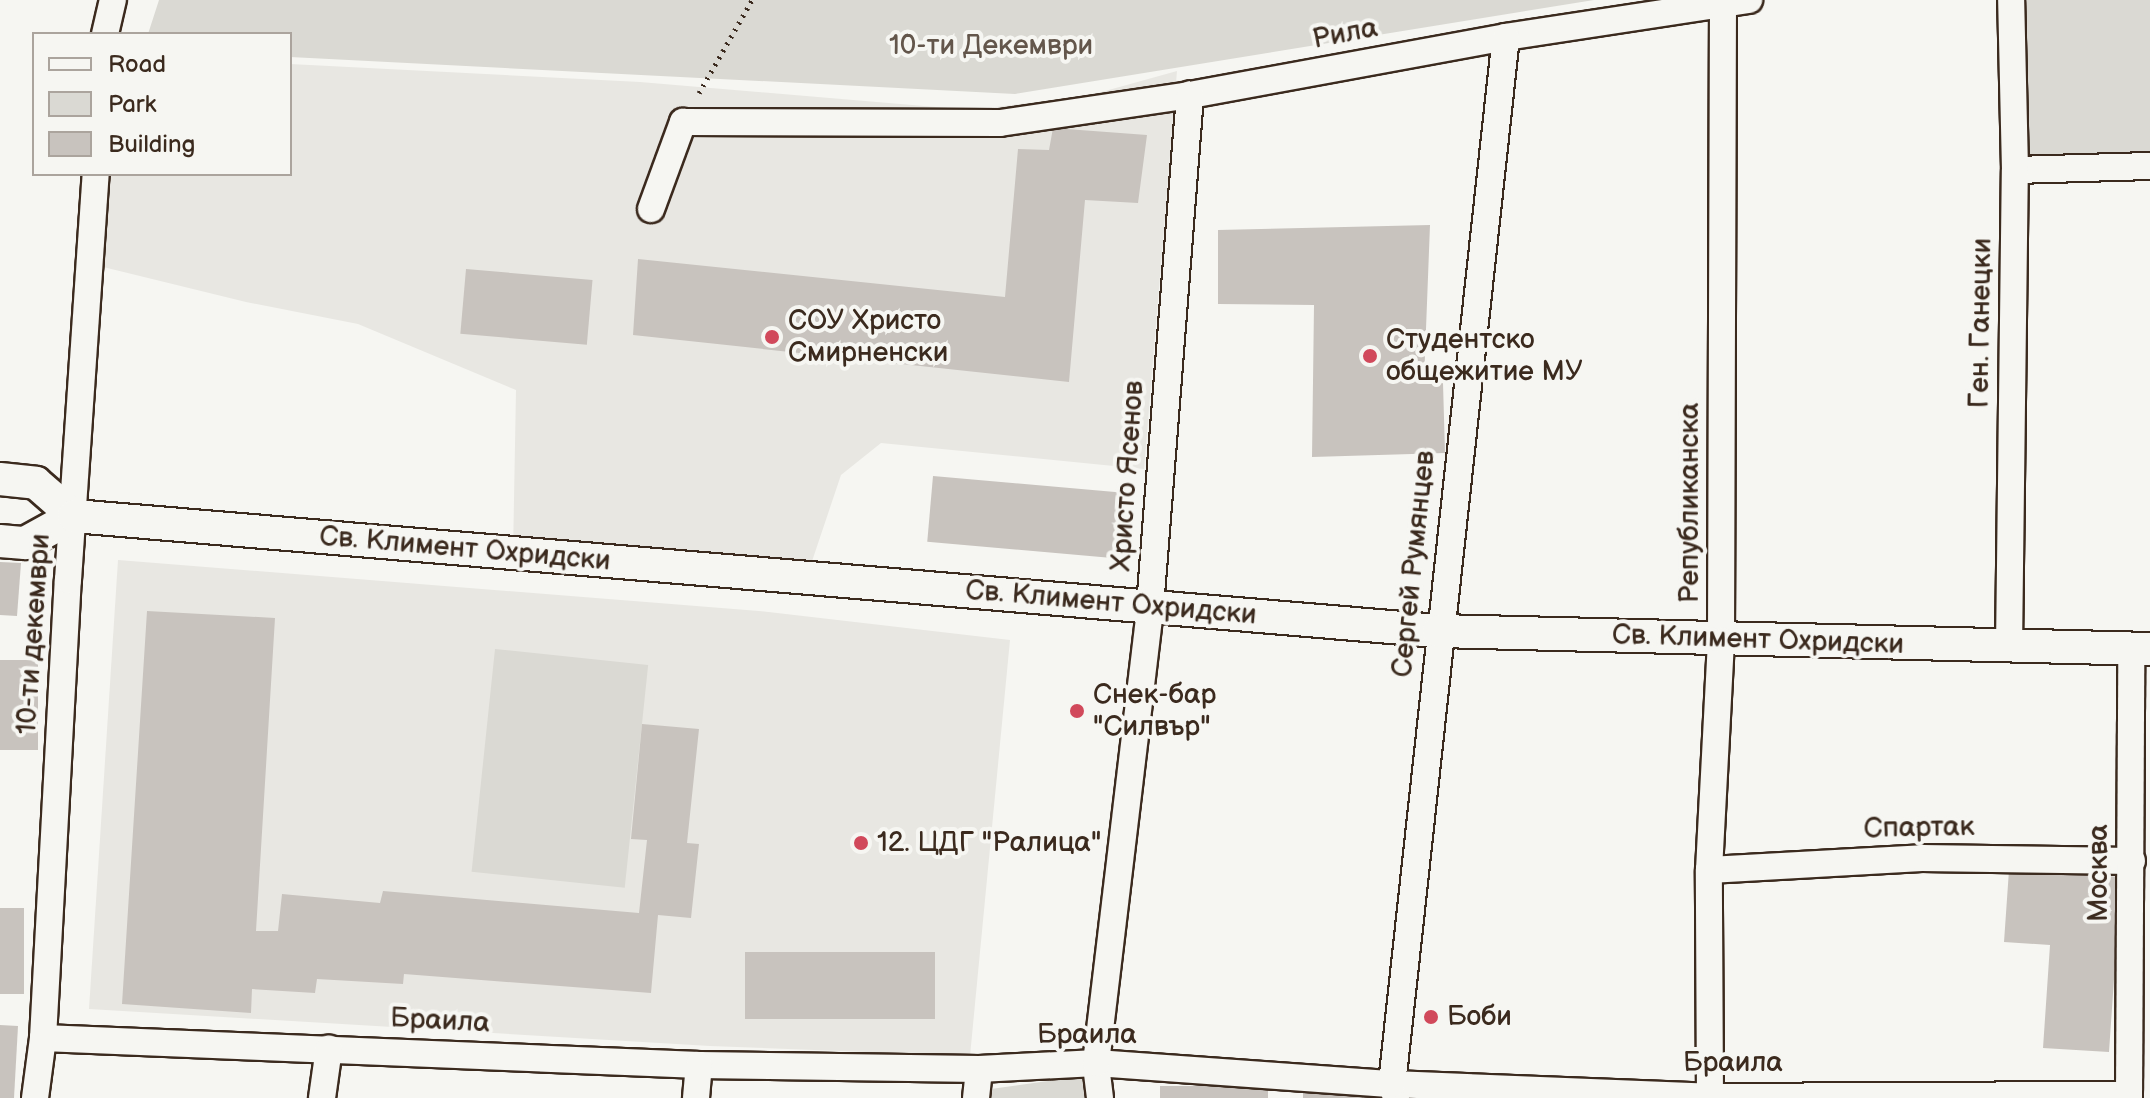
<!DOCTYPE html>
<html>
<head>
<meta charset="utf-8">
<style>
  body { margin:0 }
  #map { position:relative; width:2150px; height:1098px; overflow:hidden; background:#f6f6f2; font-family:"Balsamiq Sans",sans-serif }
  div>[style] { position:absolute }
  [style*='--x'] { left:calc(var(--x)*1px); top:calc(var(--y)*1px); width:calc(var(--w)*1px); rotate:calc(var(--a)*1deg) }
  .built>* { inset:0; background:#e8e7e2 }
  .green>* { inset:0; background:#dad9d3; transform-origin:0 0 }
  .building>* { inset:0; background:#c8c3be; transform-origin:0 0 }
  .path>* { height:5px; margin-top:-2.5px; transform-origin:0; background:repeating-linear-gradient(90deg,#3b2a1e 0 2px,transparent 0 8px) }
  .roads { filter:drop-shadow(2px 0 #3b2a1e) drop-shadow(-2px 0 #3b2a1e) drop-shadow(0 2px #3b2a1e) drop-shadow(0 -2px #3b2a1e) }
  .minor>* { height:26px; margin:-13px; padding:0 13px; transform-origin:13px; border-radius:13px; background:#f6f6f2 }
  .tertiary>* { height:32px; margin:-16px; padding:0 16px; transform-origin:16px; border-radius:16px; background:#f6f6f2 }
  .dots>* { width:22px; height:22px; translate:-50% -50%; box-sizing:border-box; border:4px solid #f6f6f2; border-radius:50% }
  span { translate:-50% -50%; white-space:nowrap; text-align:center; line-height:1.15; -webkit-text-stroke:8px #f6f6f2; paint-order:stroke }
  .street-label { font-size:28px; color:#3b2a1e }
  .park-label { font-size:28px; color:#63564b }
  .poi-label { font-size:28px; color:#3b2a1e }
  .left { translate:0 -50%; text-align:left }
  .legend { position:absolute; left:32px; top:32px; width:260px; height:144px; box-sizing:border-box; background:#f6f6f2; border:2px solid #aba49d; margin:0; padding:10px 14px; list-style:none; font-size:24px; color:#3b2a1e }
  .legend li { display:flex; align-items:center; gap:16px; height:40px }
  .legend b { width:40px; border:2px solid #aba49d }
</style>
</head>
<body>
<div id="map">
  <div class="built">
    <div style="clip-path:polygon(290px 64px,640px 82px,971px 110px,1087px 96px,1177px 71px,1144px 469px,881px 443px,841px 475px,803px 588px,513px 554px,516px 390px,358px 324px,246px 302px,95px 265px,110px 174px,290px 174px)"></div>
    <div style="clip-path:polygon(118px 560px,759px 611px,1010px 640px,970px 1056px,710px 1046px,89px 1009px)"></div>
  </div>
  <div class="green">
    <div style="clip-path:polygon(159px 0,1594px 0,1015px 94px,290px 57px,290px 34px,148px 34px)"></div>
    <div style="left:2011px;top:0;width:139px;height:170px"></div>
    <div style="left:495px;top:649px;width:154px;height:224px;rotate:6deg"></div>
    <div style="left:1083px;top:1076px;width:22px;height:95px;rotate:82deg"></div>
  </div>
  <div class="building">
    <div style="clip-path:polygon(1053px 128px,1147px 135px,1138px 203px,1085px 200px,1069px 382px,633px 335px,638px 259px,1005px 297px,1018px 149px,1049px 150px)"></div>
    <div style="clip-path:polygon(1430px 225px,1424px 381px,1443px 383px,1445px 453px,1312px 457px,1314px 305px,1218px 304px,1218px 230px)"></div>
    <div style="left:466px;top:269px;width:127px;height:65px;rotate:5deg"></div>
    <div style="left:933px;top:476px;width:197px;height:66px;rotate:5deg"></div>
    <div style="clip-path:polygon(0 562px,21px 563px,17px 616px,0 615px)"></div>
    <div style="clip-path:polygon(147px 611px,275px 618px,256px 931px,278px 931px,282px 894px,380px 903px,383px 891px,639px 913px,647px 840px,631px 839px,642px 724px,699px 729px,687px 843px,699px 844px,691px 918px,658px 915px,651px 993px,404px 974px,403px 984px,317px 979px,315px 993px,252px 989px,251px 1013px,122px 1004px)"></div>
    <div style="left:0;top:660px;width:38px;height:90px"></div>
    <div style="clip-path:polygon(2009px 870px,2121px 877px,2109px 1052px,2043px 1048px,2050px 945px,2004px 942px)"></div>
    <div style="left:0;top:908px;width:24px;height:86px"></div>
    <div style="left:935px;top:952px;width:67px;height:190px;rotate:90deg"></div>
    <div style="clip-path:polygon(0 1025px,18px 1026px,14px 1098px,0 1098px)"></div>
    <div style="left:1268px;top:1086px;width:12px;height:108px;rotate:90deg"></div>
    <div style="left:1363px;top:1086px;width:12px;height:60px;rotate:90deg"></div>
  </div>
  <div class="path">
    <div style="--x:699;--y:93;--w:107;--a:-60.3"></div>
  </div>
  <div class="roads">
    <div class="minor">
      <div style="--x:105;--y:34;--w:35;--a:-77"></div>
      <div style="--x:2015;--y:170;--w:135;--a:-1.7"></div>
      <div style="--x:651;--y:209;--w:93;--a:-69.8"></div>
      <div style="--x:683;--y:122;--w:317;--a:0.2"></div>
      <div style="--x:1000;--y:123;--w:192;--a:-8.4"></div>
      <div style="--x:1190;--y:95;--w:321;--a:-10.4"></div>
      <div style="--x:1506;--y:37;--w:246;--a:-8.7"></div>
      <div style="--x:2009;--y:648;--w:478;--a:-89.3"></div>
      <div style="--x:2015;--y:170;--w:170;--a:-91.3"></div>
      <div style="--x:1709;--y:870;--w:213;--a:-3.2"></div>
      <div style="--x:1922;--y:858;--w:210;--a:0.8"></div>
      <div style="--x:43;--y:1038;--w:657;--a:2.36"></div>
      <div style="--x:699;--y:1065;--w:280;--a:0.8"></div>
      <div style="--x:979;--y:1069;--w:117;--a:-2.9"></div>
      <div style="--x:1096;--y:1063;--w:297;--a:4.1"></div>
      <div style="--x:1392;--y:1084;--w:318;--a:2.3"></div>
      <div style="--x:1710;--y:1097;--w:419;--a:-0.3"></div>
      <div style="--x:35;--y:1098;--w:61;--a:-82.4"></div>
      <div style="--x:43;--y:1038;--w:459;--a:-86.9"></div>
      <div style="--x:68;--y:580;--w:407;--a:-86.1"></div>
      <div style="--x:322;--y:1098;--w:50;--a:-82"></div>
      <div style="--x:696;--y:1098;--w:33;--a:-85"></div>
      <div style="--x:976;--y:1098;--w:29;--a:-84"></div>
      <div style="--x:1100;--y:1098;--w:35;--a:-97"></div>
      <div style="--x:1096;--y:1063;--w:459;--a:-83.2"></div>
      <div style="--x:1150;--y:607;--w:514;--a:-85.53"></div>
      <div style="--x:1396;--y:1098;--w:15;--a:-106"></div>
      <div style="--x:1392;--y:1084;--w:1053;--a:-83.79"></div>
      <div style="--x:1710;--y:1098;--w:228;--a:-90.3"></div>
      <div style="--x:1709;--y:870;--w:232;--a:-87"></div>
      <div style="--x:1721;--y:638;--w:638;--a:-89.82"></div>
      <div style="--x:2129;--y:1098;--w:449;--a:-89.7"></div>
    </div>
    <div class="tertiary">
      <div style="--x:0;--y:479;--w:36;--a:6"></div>
      <div style="--x:36;--y:483;--w:50;--a:41"></div>
      <div style="--x:0;--y:541;--w:25;--a:5"></div>
      <div style="--x:25;--y:543;--w:56;--a:-28.9"></div>
      <div style="--x:74;--y:516;--w:1370;--a:4.82"></div>
      <div style="--x:1439;--y:631;--w:711;--a:1.45"></div>
    </div>
  </div>
  <div class="dots">
    <div style="left:772px;top:337px;background:#d1495b"></div>
    <div style="left:1370px;top:356px;background:#d1495b"></div>
    <div style="left:1077px;top:711px;background:#d1495b"></div>
    <div style="left:861px;top:843px;background:#d1495b"></div>
    <div style="left:1431px;top:1017px;background:#d1495b"></div>
  </div>
  <div class="street-label">
    <span style="left:1345px;top:34px;rotate:-11deg">Рила</span>
    <span style="left:1981px;top:323px;rotate:-89deg">Ген. Ганецки</span>
    <span style="left:1128px;top:476px;rotate:-86deg">Христо Ясенов</span>
    <span style="left:1690px;top:503px;rotate:-90deg">Републиканска</span>
    <span style="left:465px;top:549px;rotate:5deg">Св. Климент Охридски</span>
    <span style="left:1414px;top:564px;rotate:-84deg">Сергей Румянцев</span>
    <span style="left:1111px;top:603px;rotate:5deg">Св. Климент Охридски</span>
    <span style="left:34px;top:634px;rotate:-86deg">10-ти декември</span>
    <span style="left:1758px;top:640px;rotate:2deg">Св. Климент Охридски</span>
    <span style="left:1919px;top:828px;rotate:-1deg">Спартак</span>
    <span style="left:2099px;top:873px;rotate:-90deg">Москва</span>
    <span style="left:440px;top:1021px;rotate:3deg">Браила</span>
    <span style="left:1087px;top:1035px">Браила</span>
    <span style="left:1733px;top:1063px">Браила</span>
  </div>
  <div class="park-label">
    <span style="left:991px;top:46px">10-ти Декември</span>
  </div>
  <div class="poi-label">
    <span class="left" style="left:788px;top:337px">СОУ Христо<br>Смирненски</span>
    <span class="left" style="left:1386px;top:356px">Студентско<br>общежитие МУ</span>
    <span class="left" style="left:1093px;top:711px">Снек-бар<br>"Силвър"</span>
    <span class="left" style="left:877px;top:843px">12. ЦДГ "Ралица"</span>
    <span class="left" style="left:1447px;top:1017px">Боби</span>
  </div>
  <ul class="legend">
  <li><b style="height:10px;background:#f6f6f2"></b>Road</li>
  <li><b style="height:22px;background:#dad9d3"></b>Park</li>
  <li><b style="height:22px;background:#c8c3be"></b>Building</li>
  </ul>
</div>
</body>
</html>
